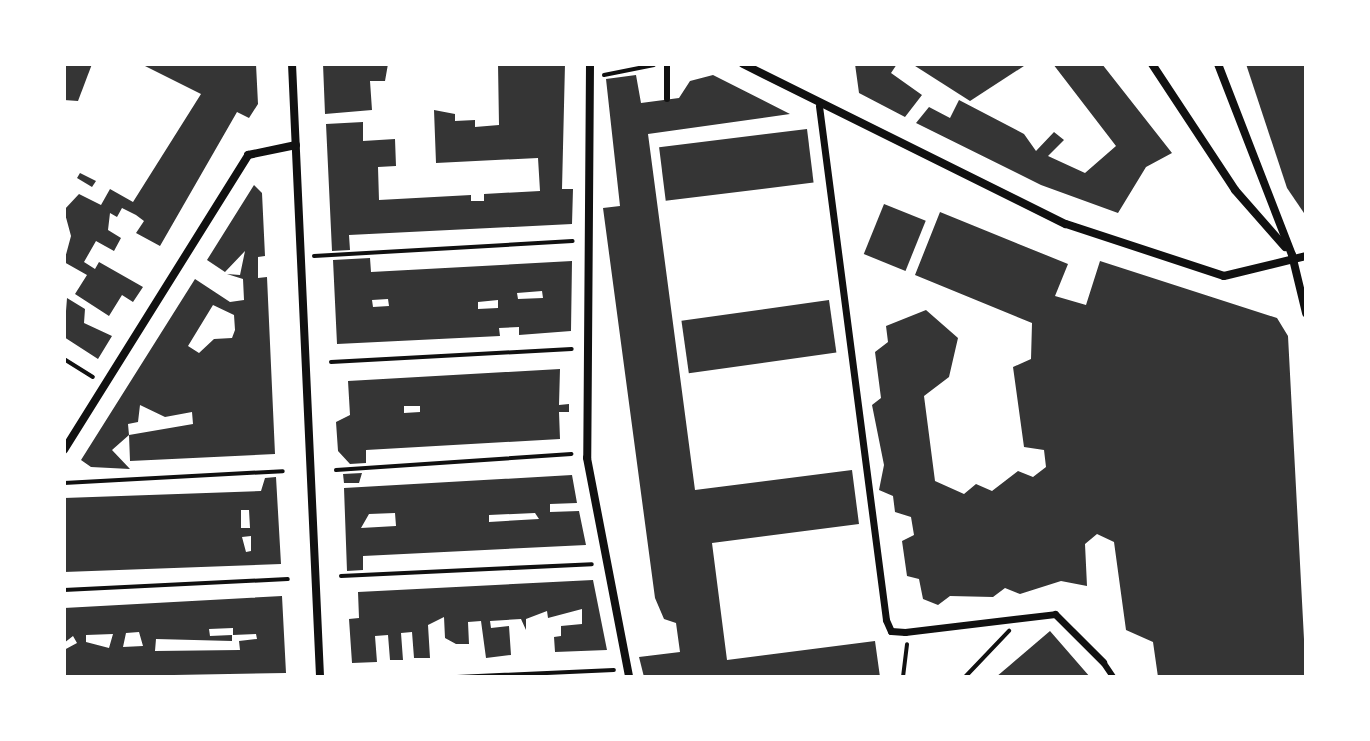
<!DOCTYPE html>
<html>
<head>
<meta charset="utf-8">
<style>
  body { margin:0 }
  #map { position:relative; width:1370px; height:741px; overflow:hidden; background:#fff; font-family:Bitter,serif }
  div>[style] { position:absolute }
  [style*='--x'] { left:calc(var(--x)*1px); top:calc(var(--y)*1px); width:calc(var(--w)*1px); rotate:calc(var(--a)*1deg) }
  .building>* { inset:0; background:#353535; transform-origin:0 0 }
  .path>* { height:4px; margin:-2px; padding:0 2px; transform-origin:2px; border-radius:2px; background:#111 }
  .service>* { height:6px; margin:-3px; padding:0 3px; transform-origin:3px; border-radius:3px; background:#111 }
  .pedestrian>* { height:7px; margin:-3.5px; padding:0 3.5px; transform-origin:3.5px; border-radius:3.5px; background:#111 }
  .minor>* { height:8px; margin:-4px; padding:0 4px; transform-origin:4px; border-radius:4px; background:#111 }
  span { translate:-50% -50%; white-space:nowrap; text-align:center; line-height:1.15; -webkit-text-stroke:7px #fff; paint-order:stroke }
  .frame { position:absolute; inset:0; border:66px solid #fff; pointer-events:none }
</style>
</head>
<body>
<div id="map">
  <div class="building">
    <div style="clip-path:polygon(64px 64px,92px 64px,78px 101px,64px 100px)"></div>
    <div style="clip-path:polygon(141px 64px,256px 64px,258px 104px,249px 118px,237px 112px,160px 246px,136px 233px,144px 221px,136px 215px,122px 208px,117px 217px,110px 213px,108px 230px,121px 238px,114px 251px,96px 241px,84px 262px,95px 269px,99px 262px,143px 287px,133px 302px,122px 295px,109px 316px,75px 294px,87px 275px,64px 262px,71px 236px,64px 210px,79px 194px,101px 205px,110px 189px,133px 202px,201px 94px)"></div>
    <div style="clip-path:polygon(323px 64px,388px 64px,385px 81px,370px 81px,372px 110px,325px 114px)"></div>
    <div style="clip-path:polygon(498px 64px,565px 64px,562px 189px,573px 189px,572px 224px,349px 235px,350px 250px,332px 251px,326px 124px,363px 122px,363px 141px,395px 139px,396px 166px,378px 167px,379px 200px,471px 195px,471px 201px,484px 201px,484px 194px,540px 191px,538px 158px,436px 163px,434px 110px,455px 114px,455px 121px,475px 120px,475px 127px,499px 125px)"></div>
    <div style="clip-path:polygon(855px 64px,897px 64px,891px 73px,922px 95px,905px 117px,859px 93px)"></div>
    <div style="clip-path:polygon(912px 64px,1027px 64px,970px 101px)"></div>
    <div style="clip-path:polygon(1053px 64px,1102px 64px,1172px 153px,1146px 167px,1118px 213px,1041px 185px,916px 123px,929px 107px,950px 118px,959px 100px,1024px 134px,1036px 151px,1054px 132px,1064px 140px,1048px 156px,1085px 173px,1116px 146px)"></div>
    <div style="clip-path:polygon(1246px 64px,1306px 64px,1306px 216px,1287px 188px)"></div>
    <div style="clip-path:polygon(636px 75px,641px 103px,679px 98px,690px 81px,713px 75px,790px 114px,648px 134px,695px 490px,852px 470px,859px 524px,712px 543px,727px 660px,875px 641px,880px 677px,644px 677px,639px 657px,680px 652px,676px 623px,664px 619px,655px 598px,603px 208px,620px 206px,606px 79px)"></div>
    <div style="left:807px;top:129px;width:54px;height:149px;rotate:83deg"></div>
    <div style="clip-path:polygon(80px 173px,96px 181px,92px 187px,77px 178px)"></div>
    <div style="clip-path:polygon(evenodd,254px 185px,262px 193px,265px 256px,258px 257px,258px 278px,267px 277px,275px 454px,130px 461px,129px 435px,193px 424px,192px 412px,165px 417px,140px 405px,138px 422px,128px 424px,129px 435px,112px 450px,130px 469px,91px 467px,81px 460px,195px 279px,230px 302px,244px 300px,243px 279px,227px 274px,240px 275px,245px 251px,225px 272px,207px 260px,254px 185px,213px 305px,234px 315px,235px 330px,232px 338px,214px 339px,199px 353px,188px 346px,213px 305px)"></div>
    <div style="left:884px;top:204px;width:45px;height:54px;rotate:22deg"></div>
    <div style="clip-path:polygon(940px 212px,1068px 264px,1055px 296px,1086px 305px,1100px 261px,1277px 318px,1288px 336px,1306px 677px,1158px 677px,1153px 642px,1126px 630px,1114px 542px,1097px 534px,1085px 544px,1087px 586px,1061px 581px,1020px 594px,1005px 588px,993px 597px,950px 596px,938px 605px,923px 599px,919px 579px,907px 576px,902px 541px,914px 535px,911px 517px,895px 512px,893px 496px,879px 490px,884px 465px,872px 405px,881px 398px,875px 352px,888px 342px,886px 326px,926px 310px,958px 338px,949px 377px,924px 396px,935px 481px,964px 494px,976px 484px,992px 491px,1018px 471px,1033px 477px,1046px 467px,1044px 450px,1024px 447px,1013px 367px,1031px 359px,1032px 323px,915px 275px)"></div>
    <div style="clip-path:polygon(evenodd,370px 258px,371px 272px,572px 261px,571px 331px,519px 335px,519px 327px,499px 328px,500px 336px,337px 344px,333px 260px,370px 258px,542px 291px,543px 298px,518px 299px,517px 293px,542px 291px,370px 258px,388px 299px,389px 306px,373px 307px,372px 300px,388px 299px,370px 258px,498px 300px,498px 308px,478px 309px,478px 302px,498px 300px)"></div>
    <div style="clip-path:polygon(67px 298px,85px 309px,84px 323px,112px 336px,98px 359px,64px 337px)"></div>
    <div style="left:829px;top:300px;width:53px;height:149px;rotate:82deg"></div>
    <div style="clip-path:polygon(evenodd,560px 369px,559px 405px,569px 404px,569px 412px,559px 412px,560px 439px,366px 450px,366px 463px,350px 464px,338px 451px,336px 422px,350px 415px,348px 381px,560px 369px,404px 406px,420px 406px,420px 412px,404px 413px,404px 406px)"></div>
    <div style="clip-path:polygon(362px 473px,359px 483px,344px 483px,343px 474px)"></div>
    <div style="clip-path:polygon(evenodd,572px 475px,577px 503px,550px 504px,550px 512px,579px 511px,586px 545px,363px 556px,363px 570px,347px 571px,344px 488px,572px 475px,395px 513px,396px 526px,361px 528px,369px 514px,395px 513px,572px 475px,535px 513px,539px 519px,489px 522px,489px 515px,535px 513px)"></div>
    <div style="clip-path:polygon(evenodd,276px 477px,281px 564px,64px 572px,64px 498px,261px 491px,265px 478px,276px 477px,241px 510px,249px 510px,250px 528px,241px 528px,241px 510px,276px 477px,251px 536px,251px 551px,246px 552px,242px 537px,251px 536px)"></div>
    <div style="clip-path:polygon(593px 580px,607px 650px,555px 652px,554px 637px,561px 636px,561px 626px,582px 624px,582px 609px,548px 618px,547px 611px,526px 619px,526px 630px,521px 619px,490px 621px,491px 628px,509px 626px,511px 655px,486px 658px,481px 621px,468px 622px,469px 644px,456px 644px,445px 638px,444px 617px,428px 625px,430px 658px,414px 658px,412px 632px,401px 633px,403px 660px,390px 660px,388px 635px,375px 636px,377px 662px,352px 663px,349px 619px,359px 618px,358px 592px)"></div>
    <div style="clip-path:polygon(evenodd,282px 596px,286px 673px,64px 677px,64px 650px,77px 643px,73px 636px,64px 643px,64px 608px,282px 596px,233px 628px,233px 635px,256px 634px,257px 639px,239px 641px,240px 650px,155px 651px,156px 639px,232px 641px,232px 635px,210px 636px,209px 629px,233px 628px,282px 596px,139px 632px,143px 646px,123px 647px,126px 633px,139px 632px,282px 596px,113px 634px,109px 648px,86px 642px,86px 635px,113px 634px)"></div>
    <div style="clip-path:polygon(1050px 631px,1090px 677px,996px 677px,1009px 666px)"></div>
  </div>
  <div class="path">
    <div style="--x:604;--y:75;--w:51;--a:-11.3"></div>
    <div style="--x:314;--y:256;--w:259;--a:-3.3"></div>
    <div style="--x:64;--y:359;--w:34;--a:32"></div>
    <div style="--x:331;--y:362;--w:241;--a:-3.1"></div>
    <div style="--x:336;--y:470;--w:236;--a:-3.9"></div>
    <div style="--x:64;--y:483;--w:219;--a:-3.1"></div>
    <div style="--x:341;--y:576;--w:251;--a:-2.7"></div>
    <div style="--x:64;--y:590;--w:224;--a:-2.8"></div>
    <div style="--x:457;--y:677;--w:157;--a:-2.6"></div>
    <div style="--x:903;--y:677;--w:33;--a:-83"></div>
    <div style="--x:965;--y:677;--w:64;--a:-46.3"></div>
  </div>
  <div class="service">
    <div style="--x:667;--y:64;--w:35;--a:90"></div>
    <div style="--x:1103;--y:662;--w:18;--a:56"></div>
  </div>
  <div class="pedestrian">
    <div style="--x:819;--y:106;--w:518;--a:82.57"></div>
    <div style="--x:886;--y:620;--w:12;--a:66"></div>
    <div style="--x:891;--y:631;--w:14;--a:4"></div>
    <div style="--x:905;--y:632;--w:151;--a:-6.8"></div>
    <div style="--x:1055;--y:614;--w:68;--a:45"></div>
  </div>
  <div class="minor">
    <div style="--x:292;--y:64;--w:614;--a:87.38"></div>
    <div style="--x:590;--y:64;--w:394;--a:90.4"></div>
    <div style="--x:587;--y:458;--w:223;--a:79.1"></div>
    <div style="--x:743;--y:64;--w:360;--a:26.4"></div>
    <div style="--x:1066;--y:224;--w:166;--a:18.2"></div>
    <div style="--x:1224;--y:276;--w:84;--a:-13.7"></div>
    <div style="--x:1152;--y:64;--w:151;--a:56.6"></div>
    <div style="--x:1235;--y:190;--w:76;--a:48.7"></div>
    <div style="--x:1218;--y:64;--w:205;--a:68.8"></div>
    <div style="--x:1292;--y:255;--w:60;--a:76.4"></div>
    <div style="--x:64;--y:450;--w:348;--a:-58"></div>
    <div style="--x:248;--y:155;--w:49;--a:-11.8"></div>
  </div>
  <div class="frame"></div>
</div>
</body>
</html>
